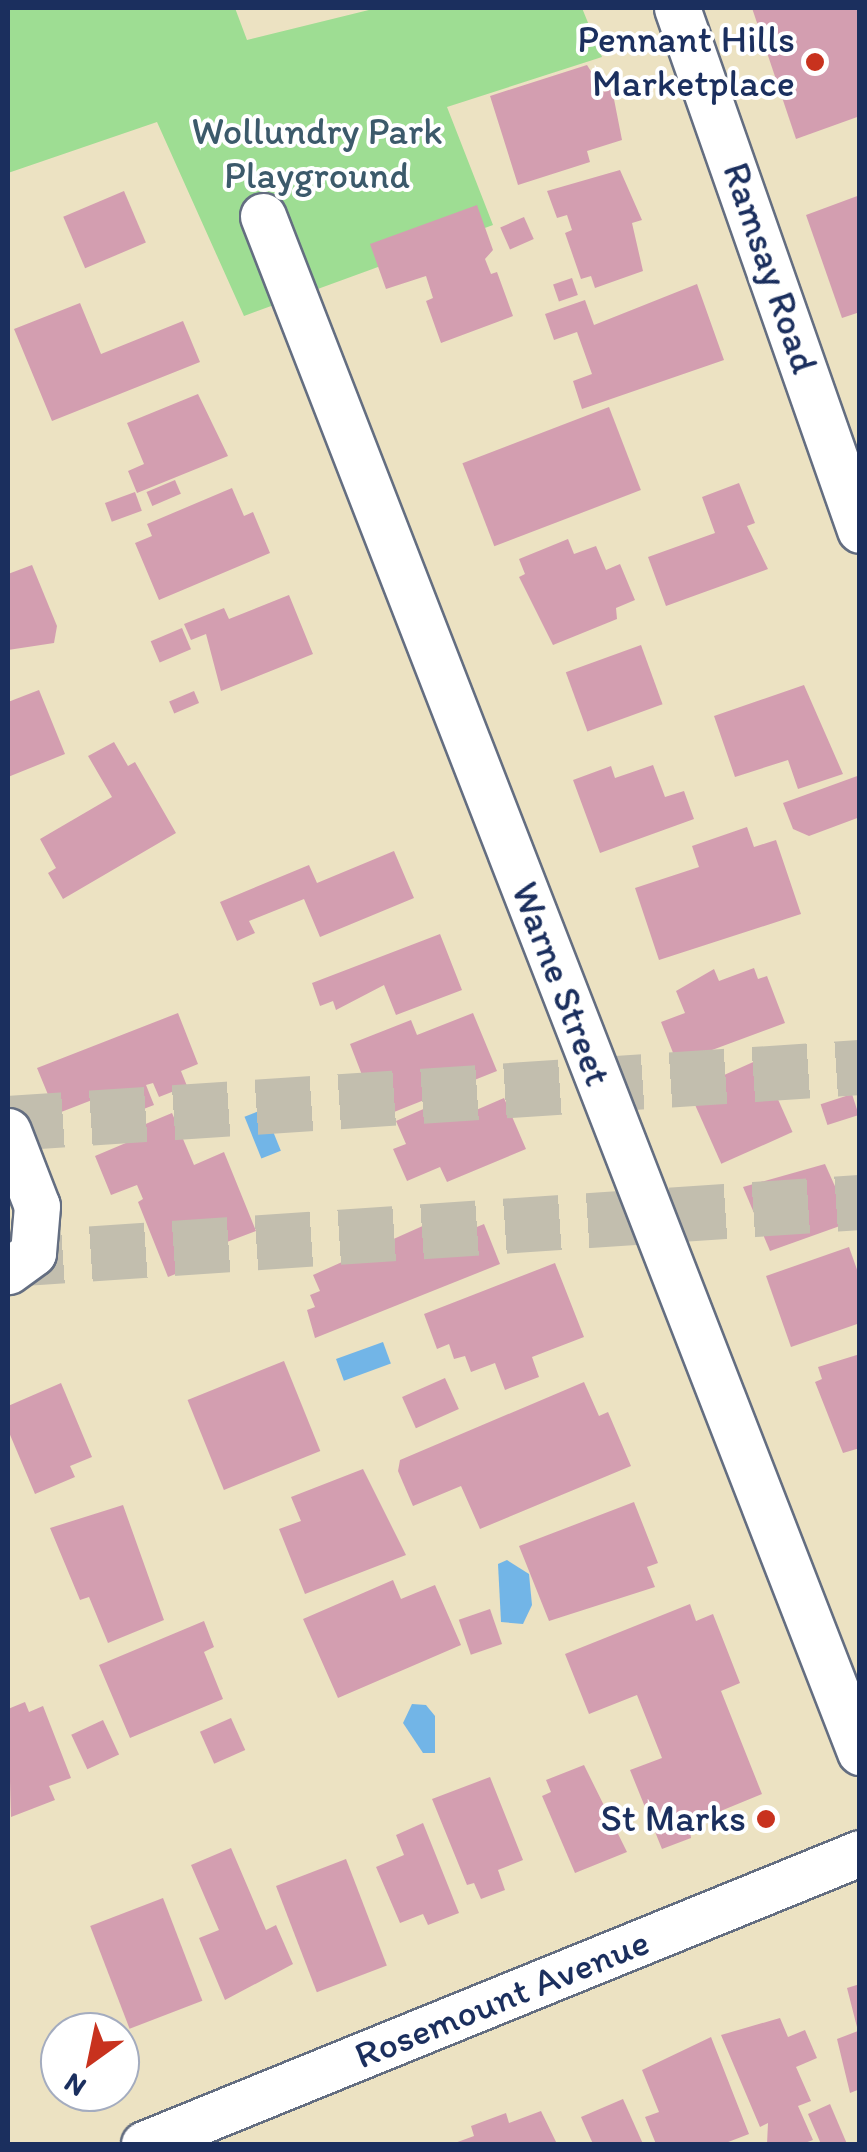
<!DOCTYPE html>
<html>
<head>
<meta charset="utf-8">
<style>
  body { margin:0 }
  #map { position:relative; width:867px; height:2152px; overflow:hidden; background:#ece2c2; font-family:Itim,sans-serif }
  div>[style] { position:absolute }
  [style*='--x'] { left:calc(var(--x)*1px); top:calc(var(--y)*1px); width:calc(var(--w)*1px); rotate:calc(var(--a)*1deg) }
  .green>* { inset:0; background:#9edd93 }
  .water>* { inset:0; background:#72b5e7; transform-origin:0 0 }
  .building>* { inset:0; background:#d39eb0; transform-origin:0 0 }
  .highway-tunnel>* { height:55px; margin-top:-27.5px; transform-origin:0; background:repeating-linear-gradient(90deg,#c2beae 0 55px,transparent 0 83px) }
  .roads { filter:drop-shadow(2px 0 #646e81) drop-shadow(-2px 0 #646e81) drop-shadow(0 2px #646e81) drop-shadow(0 -2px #646e81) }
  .minor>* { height:45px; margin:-22.5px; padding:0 22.5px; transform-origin:22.5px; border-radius:22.5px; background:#fff }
  .dots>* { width:28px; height:28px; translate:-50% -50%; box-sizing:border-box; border:5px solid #fff; border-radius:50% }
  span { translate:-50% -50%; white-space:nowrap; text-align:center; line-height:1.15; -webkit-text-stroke:8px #fff; paint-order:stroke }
  .poi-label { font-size:38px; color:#1b2f5e }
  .right { translate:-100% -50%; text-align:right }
  .park-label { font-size:38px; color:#3c5a6b }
  .street-label { font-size:38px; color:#1b2f5e }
  .frame { position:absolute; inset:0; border:10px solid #1b2f5e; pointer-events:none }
  .north { position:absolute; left:40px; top:2012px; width:100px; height:100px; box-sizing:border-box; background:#fff; border:2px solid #a4acbf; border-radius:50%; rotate:213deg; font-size:28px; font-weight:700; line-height:40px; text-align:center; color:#1b2f5e }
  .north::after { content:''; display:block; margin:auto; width:35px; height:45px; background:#c8321e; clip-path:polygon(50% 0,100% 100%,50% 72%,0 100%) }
</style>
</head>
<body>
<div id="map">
  <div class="green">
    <div style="clip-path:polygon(8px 8px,235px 8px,247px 40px,377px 8px,582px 8px,602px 57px,447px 107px,493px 225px,244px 316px,157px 122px,8px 173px)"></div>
  </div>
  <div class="water">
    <div style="left:264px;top:1109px;width:45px;height:21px;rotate:68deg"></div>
    <div style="left:383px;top:1342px;width:23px;height:50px;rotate:70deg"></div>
    <div style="clip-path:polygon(507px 1560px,529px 1574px,532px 1605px,523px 1624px,501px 1622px,498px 1564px)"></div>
    <div style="clip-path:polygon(412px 1704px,426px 1705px,435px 1716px,435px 1753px,423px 1753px,403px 1723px)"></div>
  </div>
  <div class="building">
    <div style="clip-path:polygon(752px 8px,860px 8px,860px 116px,796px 139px)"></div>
    <div style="clip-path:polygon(587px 65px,604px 92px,612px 89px,622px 140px,587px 151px,590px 162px,518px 185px,490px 96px)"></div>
    <div style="clip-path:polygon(620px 170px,642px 220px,632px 223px,643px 271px,595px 288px,591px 276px,581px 279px,565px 233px,572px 230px,567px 215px,557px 218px,547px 191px)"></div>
    <div style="left:124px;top:191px;width:56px;height:66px;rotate:67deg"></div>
    <div style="clip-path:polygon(860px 195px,860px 312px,842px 318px,806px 215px)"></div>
    <div style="clip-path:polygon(477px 205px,493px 250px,485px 259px,491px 274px,497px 272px,513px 316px,441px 343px,426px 301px,433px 298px,426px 276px,386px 289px,370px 244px)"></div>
    <div style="left:524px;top:217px;width:24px;height:26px;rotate:66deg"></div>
    <div style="left:572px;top:278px;width:18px;height:20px;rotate:71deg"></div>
    <div style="clip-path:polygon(697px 284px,724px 360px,582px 409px,573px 381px,592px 374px,577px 332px,554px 340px,545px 314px,585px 300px,594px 325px)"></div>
    <div style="clip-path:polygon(80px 303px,101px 354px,183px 321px,200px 362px,52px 421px,14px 329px)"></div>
    <div style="clip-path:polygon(198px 394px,228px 456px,137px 493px,128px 471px,144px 464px,127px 423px)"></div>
    <div style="left:609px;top:407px;width:89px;height:157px;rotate:69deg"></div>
    <div style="left:175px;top:480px;width:15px;height:31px;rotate:67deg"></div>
    <div style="clip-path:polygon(739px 483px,755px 523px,747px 526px,768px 569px,666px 606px,648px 557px,715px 533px,702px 497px)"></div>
    <div style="clip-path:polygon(232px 488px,244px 516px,253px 512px,270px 553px,159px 600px,135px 543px,152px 536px,147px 524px)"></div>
    <div style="left:135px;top:492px;width:20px;height:32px;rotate:70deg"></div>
    <div style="clip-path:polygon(568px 539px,574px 554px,596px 546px,606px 570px,620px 564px,635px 600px,616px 608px,617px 619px,553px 645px,519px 577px,525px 574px,519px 559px)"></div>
    <div style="clip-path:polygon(32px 565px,57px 626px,54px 643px,8px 650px,8px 574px)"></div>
    <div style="clip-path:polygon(289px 595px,313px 654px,221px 691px,206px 634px,191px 640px,184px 624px,224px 608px,229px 619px)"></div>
    <div style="left:182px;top:628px;width:23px;height:34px;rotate:67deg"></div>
    <div style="left:641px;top:645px;width:63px;height:80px;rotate:70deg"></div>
    <div style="clip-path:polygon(804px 685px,843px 774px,798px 789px,788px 760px,735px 777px,714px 716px)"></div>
    <div style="clip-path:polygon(39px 690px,65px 754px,8px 777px,8px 702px)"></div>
    <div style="left:194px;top:691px;width:13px;height:27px;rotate:67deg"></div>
    <div style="clip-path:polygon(114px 742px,128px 766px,135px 762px,176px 833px,63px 899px,48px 873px,56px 868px,40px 839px,112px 797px,88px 756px)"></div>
    <div style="clip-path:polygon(653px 765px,665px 797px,684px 791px,694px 819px,600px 853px,573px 780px,611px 766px,615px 778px)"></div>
    <div style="clip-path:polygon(860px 775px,860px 817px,809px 836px,793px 829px,783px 803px)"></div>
    <div style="clip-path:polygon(747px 827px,754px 847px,776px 840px,801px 914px,659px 960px,635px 888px,699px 867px,692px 846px)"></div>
    <div style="clip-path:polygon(394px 851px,414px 898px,320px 937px,304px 899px,249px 921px,255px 933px,237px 941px,220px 902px,309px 865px,317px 883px)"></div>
    <div style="clip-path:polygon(440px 934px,462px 990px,396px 1015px,384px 985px,336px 1010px,333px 1001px,320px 1006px,312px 983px)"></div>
    <div style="clip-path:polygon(754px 968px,758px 979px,767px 976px,785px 1023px,677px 1063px,661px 1022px,685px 1013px,676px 991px,714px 969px,719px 981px)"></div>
    <div style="clip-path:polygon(178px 1013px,198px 1064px,181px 1071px,187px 1086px,159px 1097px,153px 1083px,146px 1085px,154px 1105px,115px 1120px,105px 1095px,56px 1114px,37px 1068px)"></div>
    <div style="clip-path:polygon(473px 1013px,497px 1071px,379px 1118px,377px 1112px,363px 1118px,354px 1093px,367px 1088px,350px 1044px,411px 1020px,417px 1035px)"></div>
    <div style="left:760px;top:1059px;width:80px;height:78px;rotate:66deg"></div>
    <div style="left:852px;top:1094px;width:22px;height:33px;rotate:72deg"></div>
    <div style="clip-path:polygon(504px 1098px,526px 1149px,447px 1182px,440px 1167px,407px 1181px,393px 1149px,406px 1144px,396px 1121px,444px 1100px,453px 1120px)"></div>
    <div style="clip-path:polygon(172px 1113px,194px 1165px,224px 1152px,256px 1231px,219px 1245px,223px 1255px,168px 1277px,138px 1202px,143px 1199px,137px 1185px,111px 1195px,95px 1156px,140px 1137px,136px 1128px)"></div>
    <div style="clip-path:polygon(825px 1164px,851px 1222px,770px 1251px,743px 1187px)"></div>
    <div style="clip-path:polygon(445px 1216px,453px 1237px,484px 1224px,500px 1264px,315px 1338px,307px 1310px,315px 1307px,310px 1295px,320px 1291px,313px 1275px)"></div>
    <div style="clip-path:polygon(849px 1247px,860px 1278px,860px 1323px,791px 1347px,766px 1276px)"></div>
    <div style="clip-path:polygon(555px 1263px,584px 1337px,532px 1357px,539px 1377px,505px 1390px,495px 1363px,471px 1372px,465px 1356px,454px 1359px,449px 1344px,437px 1349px,424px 1314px)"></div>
    <div style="clip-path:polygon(860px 1354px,860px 1448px,843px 1453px,815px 1382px,822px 1379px,818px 1367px)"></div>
    <div style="left:284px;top:1361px;width:97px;height:104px;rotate:68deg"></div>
    <div style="left:445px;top:1378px;width:34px;height:47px;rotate:66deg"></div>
    <div style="clip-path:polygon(584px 1382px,599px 1416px,608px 1412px,631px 1466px,480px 1529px,461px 1486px,413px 1506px,398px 1471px,400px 1460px)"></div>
    <div style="clip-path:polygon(61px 1383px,92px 1457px,70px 1466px,75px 1477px,35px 1494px,8px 1430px,8px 1406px)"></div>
    <div style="clip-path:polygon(363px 1469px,406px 1555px,305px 1594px,279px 1529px,301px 1521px,291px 1497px)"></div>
    <div style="clip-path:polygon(634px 1502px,658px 1563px,647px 1567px,655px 1587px,549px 1621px,519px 1546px)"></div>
    <div style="clip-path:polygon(123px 1505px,164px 1620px,108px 1643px,89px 1597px,80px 1600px,50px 1528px)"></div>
    <div style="clip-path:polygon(393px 1580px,401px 1599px,435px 1585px,461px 1645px,338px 1698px,303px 1619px)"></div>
    <div style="clip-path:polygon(690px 1604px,696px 1621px,713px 1614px,740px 1683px,721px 1691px,762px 1794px,689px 1824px,691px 1838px,662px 1849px,630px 1770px,662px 1758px,637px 1695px,589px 1714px,565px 1654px)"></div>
    <div style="left:490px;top:1609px;width:37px;height:33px;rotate:71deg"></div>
    <div style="clip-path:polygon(204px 1621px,214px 1647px,204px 1652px,223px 1699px,130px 1738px,99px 1665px)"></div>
    <div style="clip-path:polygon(25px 1702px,29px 1712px,43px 1706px,71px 1778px,49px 1786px,55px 1800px,11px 1817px,8px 1709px)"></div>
    <div style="left:231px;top:1718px;width:35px;height:34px;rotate:66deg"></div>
    <div style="left:103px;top:1720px;width:38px;height:35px;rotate:65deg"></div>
    <div style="clip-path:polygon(584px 1765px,627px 1852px,575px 1873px,542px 1796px,551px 1792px,546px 1780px)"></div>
    <div style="clip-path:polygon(490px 1777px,523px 1860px,498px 1870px,505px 1890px,481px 1899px,474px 1883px,467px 1885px,432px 1799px)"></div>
    <div style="clip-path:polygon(423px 1823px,459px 1913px,428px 1925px,423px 1914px,400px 1923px,376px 1867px,404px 1855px,396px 1835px)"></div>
    <div style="clip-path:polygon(231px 1848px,266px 1930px,276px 1925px,293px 1964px,225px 2000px,199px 1938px,219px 1930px,191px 1865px)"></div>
    <div style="left:346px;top:1859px;width:114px;height:75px;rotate:69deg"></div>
    <div style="left:163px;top:1898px;width:110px;height:78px;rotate:69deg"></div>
    <div style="clip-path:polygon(860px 1984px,860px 2089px,850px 2093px,837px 2039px,858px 2031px,847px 1988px)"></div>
    <div style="clip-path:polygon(780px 2018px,788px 2037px,805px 2030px,817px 2058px,796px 2067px,811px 2101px,798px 2106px,813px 2140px,802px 2144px,767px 2144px,768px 2123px,760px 2127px,721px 2035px)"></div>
    <div style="clip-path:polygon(711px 2037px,749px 2134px,723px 2144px,656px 2144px,645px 2117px,659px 2112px,642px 2070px)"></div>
    <div style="clip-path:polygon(623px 2099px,643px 2144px,593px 2144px,581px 2117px)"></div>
    <div style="clip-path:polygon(830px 2104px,847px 2144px,821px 2144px,808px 2114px)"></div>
    <div style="clip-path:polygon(541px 2111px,557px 2144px,452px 2144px,474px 2136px,471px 2126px,506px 2113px,509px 2123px)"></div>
  </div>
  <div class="highway-tunnel">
    <div style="--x:8;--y:1123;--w:854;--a:-3.76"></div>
    <div style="--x:8;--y:1259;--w:854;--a:-3.83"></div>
  </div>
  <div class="roads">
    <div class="minor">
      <div style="--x:677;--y:8;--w:553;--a:70.68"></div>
      <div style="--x:263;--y:216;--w:1648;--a:68.76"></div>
      <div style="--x:8;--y:1131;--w:80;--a:68.9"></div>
      <div style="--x:37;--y:1206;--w:47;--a:94.9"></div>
      <div style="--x:33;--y:1253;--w:31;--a:144"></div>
      <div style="--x:144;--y:2144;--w:773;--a:-22.12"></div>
    </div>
  </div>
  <div class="dots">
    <div style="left:815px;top:62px;background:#c8321e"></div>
    <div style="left:766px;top:1819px;background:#c8321e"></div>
  </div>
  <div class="poi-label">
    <span class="right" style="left:795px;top:62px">Pennant Hills<br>Marketplace</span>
    <span class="right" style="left:746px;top:1819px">St Marks</span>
  </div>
  <div class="park-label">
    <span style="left:317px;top:154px">Wollundry Park<br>Playground</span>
  </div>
  <div class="street-label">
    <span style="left:770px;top:268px;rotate:71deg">Ramsay Road</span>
    <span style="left:561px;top:984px;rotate:69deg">Warne Street</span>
    <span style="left:502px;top:1999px;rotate:-22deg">Rosemount Avenue</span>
  </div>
  <div class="frame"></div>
  <div class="north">N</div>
</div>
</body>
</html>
